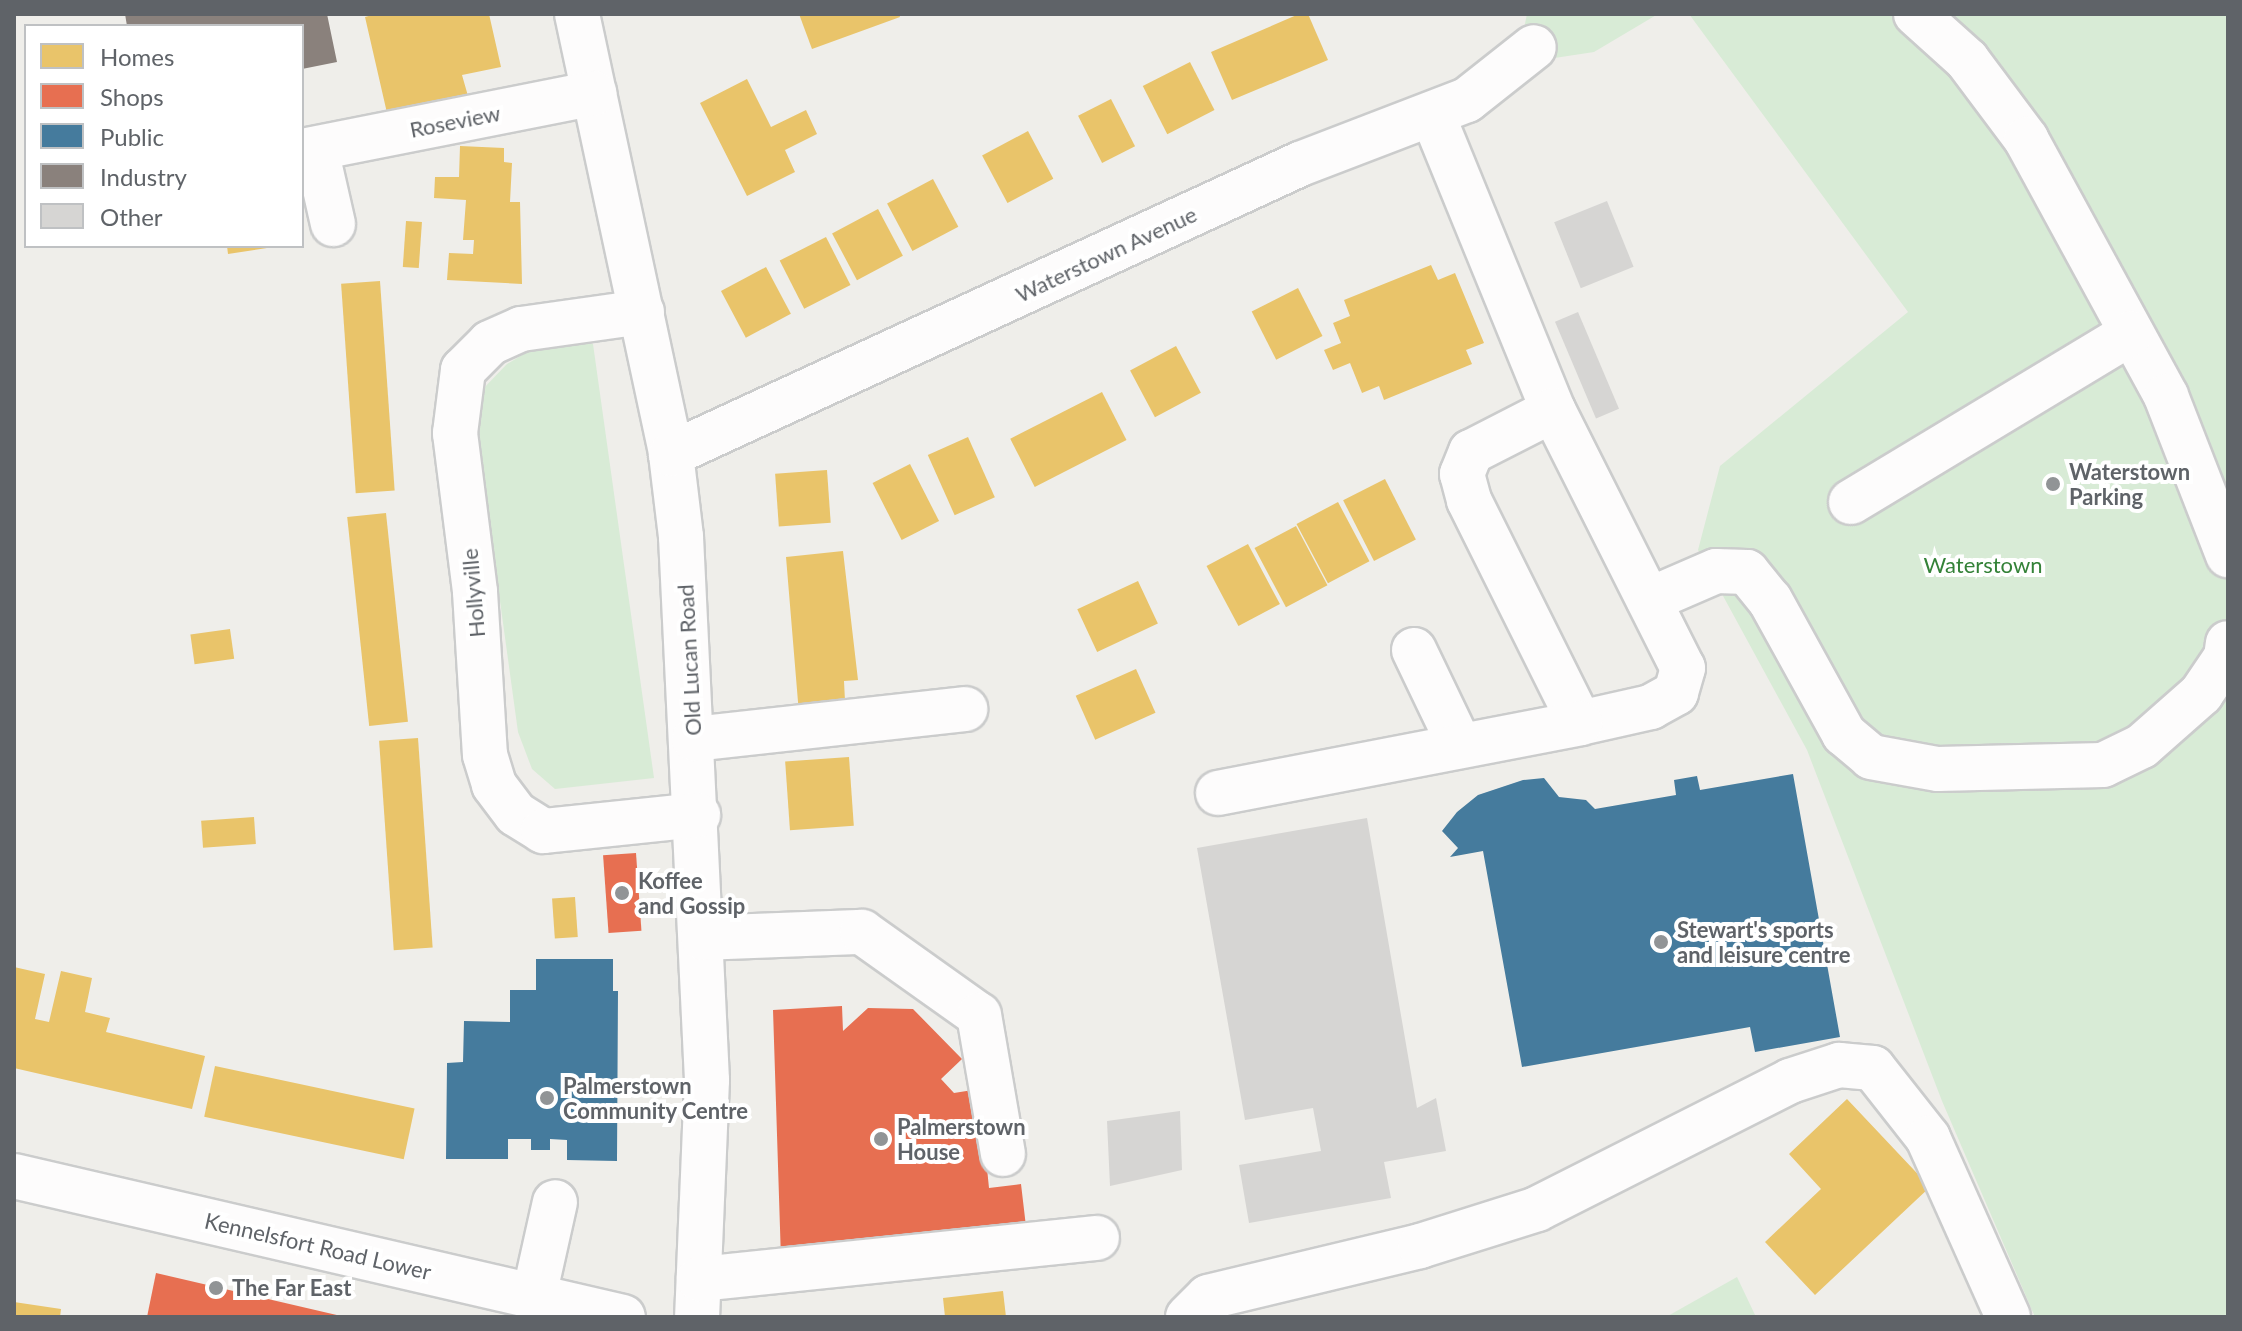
<!DOCTYPE html>
<html>
<head>
<meta charset="utf-8">
<style>
  body { margin:0 }
  #map { position:relative; width:2242px; height:1331px; overflow:hidden; background:#efeeea; font-family:Lato,sans-serif }
  div>[style] { position:absolute }
  [style*='--x'] { left:calc(var(--x)*1px); top:calc(var(--y)*1px); width:calc(var(--w)*1px); rotate:calc(var(--a)*1deg) }
  .green>* { inset:0; background:#d8ebd6 }
  .homes>* { inset:0; background:#e9c46a; transform-origin:0 0 }
  .shops>* { inset:0; background:#e76f51; transform-origin:0 0 }
  .public>* { inset:0; background:#457b9d }
  .industry>* { inset:0; background:#8a817c }
  .building>* { inset:0; background:#d6d5d3; transform-origin:0 0 }
  .roads { filter:drop-shadow(2px 0 #cbcccc) drop-shadow(-2px 0 #cbcccc) drop-shadow(0 2px #cbcccc) drop-shadow(0 -2px #cbcccc) }
  .minor>* { height:44px; margin:-22px; padding:0 22px; transform-origin:22px; border-radius:22px; background:#fdfcfc }
  .dots>* { width:22px; height:22px; translate:-50% -50%; box-sizing:border-box; border:4px solid #fff; border-radius:50% }
  span { translate:-50% -50%; white-space:nowrap; text-align:center; line-height:1.15; -webkit-text-stroke:8px #fff; paint-order:stroke }
  .street-label { font-size:22px; color:#5f6368 }
  .poi-label { font-size:22px; color:#5f6368; font-weight:700 }
  .left { translate:0 -50%; text-align:left }
  .park-label { font-size:22px; color:#348238 }
  .frame { position:absolute; inset:0; border:16px solid #5f6368; pointer-events:none }
  .legend { position:absolute; left:24px; top:24px; width:280px; height:224px; box-sizing:border-box; background:#fff; border:2px solid #bfc1c3; margin:0; padding:10px 14px; list-style:none; font-size:24px; color:#5f6368 }
  .legend li { display:flex; align-items:center; gap:16px; height:40px }
  .legend b { width:40px; border:2px solid #bfc1c3 }
</style>
</head>
<body>
<div id="map">
  <div class="green">
    <div style="clip-path:polygon(1527px 14px,1658px 14px,1594px 52px,1548px 59px,1523px 33px)"></div>
    <div style="clip-path:polygon(1689px 14px,2228px 14px,2228px 1317px,2035px 1317px,1942px 1101px,1807px 750px,1698px 550px,1720px 466px,1908px 312px)"></div>
    <div style="clip-path:polygon(542px 343px,593px 344px,654px 778px,555px 789px,532px 769px,518px 732px,474px 412px,480px 392px,507px 364px)"></div>
    <div style="clip-path:polygon(1737px 1277px,1756px 1317px,1666px 1317px)"></div>
  </div>
  <div class="homes">
    <div style="clip-path:polygon(376px 14px,489px 14px,501px 67px,462px 75px,468px 96px,387px 113px,365px 17px)"></div>
    <div style="clip-path:polygon(799px 14px,899px 14px,900px 17px,812px 49px)"></div>
    <div style="clip-path:polygon(1299px 14px,1308px 14px,1328px 60px,1232px 100px,1211px 52px)"></div>
    <div style="left:1190px;top:62px;width:54px;height:53px;rotate:63deg"></div>
    <div style="clip-path:polygon(747px 79px,771px 127px,806px 110px,817px 134px,785px 150px,795px 172px,747px 196px,700px 103px)"></div>
    <div style="left:1111px;top:99px;width:53px;height:37px;rotate:63deg"></div>
    <div style="left:1028px;top:131px;width:54px;height:52px;rotate:62deg"></div>
    <div style="clip-path:polygon(460px 146px,504px 148px,504px 162px,512px 163px,510px 202px,520px 202px,522px 284px,447px 280px,449px 253px,473px 254px,474px 240px,463px 240px,466px 200px,434px 198px,435px 177px,459px 177px)"></div>
    <div style="left:933px;top:179px;width:54px;height:52px;rotate:62deg"></div>
    <div style="left:878px;top:209px;width:53px;height:52px;rotate:62deg"></div>
    <div style="left:406px;top:221px;width:16px;height:46px;rotate:4deg"></div>
    <div style="left:826px;top:237px;width:54px;height:52px;rotate:63deg"></div>
    <div style="clip-path:polygon(227px 246px,266px 246px,267px 248px,228px 254px)"></div>
    <div style="clip-path:polygon(1431px 265px,1438px 280px,1455px 273px,1484px 343px,1466px 350px,1472px 364px,1384px 400px,1379px 386px,1362px 393px,1350px 363px,1333px 370px,1324px 350px,1341px 343px,1333px 323px,1350px 316px,1344px 300px)"></div>
    <div style="left:766px;top:267px;width:53px;height:51px;rotate:62deg"></div>
    <div style="left:380px;top:281px;width:210px;height:39px;rotate:86deg"></div>
    <div style="left:1298px;top:288px;width:54px;height:52px;rotate:63deg"></div>
    <div style="left:1176px;top:346px;width:53px;height:52px;rotate:62deg"></div>
    <div style="left:1102px;top:392px;width:54px;height:103px;rotate:63deg"></div>
    <div style="left:968px;top:437px;width:66px;height:44px;rotate:66deg"></div>
    <div style="left:910px;top:464px;width:64px;height:42px;rotate:63deg"></div>
    <div style="left:827px;top:470px;width:53px;height:52px;rotate:86deg"></div>
    <div style="left:1385px;top:479px;width:68px;height:47px;rotate:63deg"></div>
    <div style="left:1338px;top:502px;width:67px;height:47px;rotate:62deg"></div>
    <div style="left:386px;top:513px;width:210px;height:39px;rotate:84deg"></div>
    <div style="left:1296px;top:526px;width:67px;height:47px;rotate:62deg"></div>
    <div style="left:1248px;top:544px;width:68px;height:47px;rotate:62deg"></div>
    <div style="clip-path:polygon(843px 551px,858px 680px,844px 681px,845px 701px,824px 702px,825px 712px,799px 714px,786px 557px)"></div>
    <div style="left:1138px;top:581px;width:47px;height:67px;rotate:65deg"></div>
    <div style="left:230px;top:629px;width:30px;height:40px;rotate:82deg"></div>
    <div style="left:1136px;top:669px;width:48px;height:66px;rotate:66deg"></div>
    <div style="left:418px;top:738px;width:210px;height:39px;rotate:86deg"></div>
    <div style="left:849px;top:757px;width:69px;height:64px;rotate:86deg"></div>
    <div style="left:254px;top:817px;width:27px;height:53px;rotate:86deg"></div>
    <div style="left:575px;top:897px;width:40px;height:23px;rotate:86deg"></div>
    <div style="clip-path:polygon(14px 967px,45px 974px,35px 1019px,49px 1022px,61px 971px,92px 978px,85px 1012px,110px 1018px,106px 1032px,205px 1056px,192px 1109px,14px 1068px)"></div>
    <div style="left:215px;top:1066px;width:204px;height:52px;rotate:12deg"></div>
    <div style="clip-path:polygon(1847px 1099px,1930px 1187px,1815px 1295px,1765px 1242px,1821px 1189px,1789px 1154px)"></div>
    <div style="clip-path:polygon(1003px 1291px,1006px 1317px,945px 1317px,943px 1298px)"></div>
    <div style="clip-path:polygon(14px 1302px,61px 1309px,60px 1317px,14px 1317px)"></div>
  </div>
  <div class="shops">
    <div style="left:636px;top:853px;width:78px;height:33px;rotate:86deg"></div>
    <div style="clip-path:polygon(842px 1006px,843px 1031px,868px 1008px,913px 1009px,962px 1059px,941px 1079px,954px 1093px,979px 1089px,989px 1188px,1021px 1184px,1027px 1235px,781px 1259px,773px 1010px)"></div>
    <div style="clip-path:polygon(156px 1273px,341px 1316px,341px 1317px,147px 1317px)"></div>
  </div>
  <div class="public">
    <div style="clip-path:polygon(1793px 774px,1840px 1037px,1755px 1052px,1750px 1027px,1522px 1067px,1483px 851px,1450px 857px,1458px 848px,1442px 831px,1457px 812px,1478px 795px,1523px 780px,1544px 778px,1559px 797px,1586px 800px,1595px 809px,1676px 795px,1674px 780px,1697px 776px,1700px 790px)"></div>
    <div style="clip-path:polygon(536px 959px,613px 959px,613px 991px,618px 991px,617px 1161px,567px 1160px,567px 1140px,550px 1139px,550px 1150px,531px 1150px,531px 1139px,508px 1139px,508px 1159px,446px 1159px,447px 1063px,463px 1062px,464px 1021px,510px 1022px,510px 990px,536px 990px)"></div>
  </div>
  <div class="industry">
    <div style="clip-path:polygon(125px 14px,327px 14px,337px 62px,302px 69px,302px 26px,127px 26px)"></div>
  </div>
  <div class="building">
    <div style="left:1607px;top:201px;width:71px;height:57px;rotate:68deg"></div>
    <div style="left:1578px;top:312px;width:105px;height:25px;rotate:67deg"></div>
    <div style="clip-path:polygon(1367px 818px,1417px 1108px,1436px 1098px,1446px 1151px,1384px 1162px,1391px 1198px,1249px 1223px,1239px 1165px,1321px 1151px,1313px 1108px,1245px 1120px,1197px 848px)"></div>
    <div style="clip-path:polygon(1180px 1111px,1182px 1170px,1110px 1186px,1107px 1121px)"></div>
  </div>
  <div class="roads">
    <div class="minor">
      <div style="--x:577;--y:14;--w:450;--a:77.9"></div>
      <div style="--x:671;--y:454;--w:84;--a:83.1"></div>
      <div style="--x:681;--y:537;--w:544;--a:87.26"></div>
      <div style="--x:707;--y:1080;--w:237;--a:92.4"></div>
      <div style="--x:1916;--y:14;--w:69;--a:42"></div>
      <div style="--x:1967;--y:60;--w:99;--a:53.2"></div>
      <div style="--x:2026;--y:139;--w:293;--a:61.4"></div>
      <div style="--x:2166;--y:396;--w:171;--a:68.7"></div>
      <div style="--x:1433;--y:116;--w:318;--a:67.8"></div>
      <div style="--x:1553;--y:410;--w:289;--a:63.3"></div>
      <div style="--x:1683;--y:668;--w:26;--a:106"></div>
      <div style="--x:1676;--y:693;--w:29;--a:151"></div>
      <div style="--x:1651;--y:707;--w:73;--a:167.3"></div>
      <div style="--x:1580;--y:723;--w:249;--a:-116.5"></div>
      <div style="--x:1469;--y:500;--w:27;--a:-105"></div>
      <div style="--x:1462;--y:474;--w:24;--a:-68"></div>
      <div style="--x:1471;--y:452;--w:92;--a:-27.1"></div>
      <div style="--x:316;--y:149;--w:77;--a:77.2"></div>
      <div style="--x:302;--y:151;--w:298;--a:-11.2"></div>
      <div style="--x:642;--y:312;--w:122;--a:172"></div>
      <div style="--x:521;--y:329;--w:34;--a:156"></div>
      <div style="--x:490;--y:343;--w:38;--a:135"></div>
      <div style="--x:463;--y:370;--w:64;--a:97.2"></div>
      <div style="--x:455;--y:433;--w:160;--a:82.8"></div>
      <div style="--x:475;--y:592;--w:163;--a:86.5"></div>
      <div style="--x:485;--y:755;--w:31;--a:73"></div>
      <div style="--x:494;--y:785;--w:36;--a:53"></div>
      <div style="--x:516;--y:814;--w:32;--a:32"></div>
      <div style="--x:543;--y:831;--w:156;--a:-5.9"></div>
      <div style="--x:671;--y:454;--w:693;--a:-24.75"></div>
      <div style="--x:1300;--y:164;--w:179;--a:-21"></div>
      <div style="--x:1467;--y:100;--w:85;--a:-38.3"></div>
      <div style="--x:1851;--y:502;--w:327;--a:-31.1"></div>
      <div style="--x:1649;--y:600;--w:73;--a:-23.4"></div>
      <div style="--x:1716;--y:571;--w:31;--a:2"></div>
      <div style="--x:1747;--y:572;--w:36;--a:51"></div>
      <div style="--x:1770;--y:600;--w:153;--a:61.1"></div>
      <div style="--x:1844;--y:734;--w:35;--a:40"></div>
      <div style="--x:1871;--y:757;--w:68;--a:10.2"></div>
      <div style="--x:1938;--y:769;--w:165;--a:-1.4"></div>
      <div style="--x:2103;--y:765;--w:43;--a:-26"></div>
      <div style="--x:2142;--y:746;--w:79;--a:-41.4"></div>
      <div style="--x:2201;--y:694;--w:45;--a:-56"></div>
      <div style="--x:2226;--y:657;--w:14;--a:-82"></div>
      <div style="--x:1414;--y:650;--w:104;--a:64.4"></div>
      <div style="--x:694;--y:739;--w:273;--a:-6.3"></div>
      <div style="--x:1218;--y:793;--w:369;--a:-10.9"></div>
      <div style="--x:703;--y:938;--w:159;--a:-2.2"></div>
      <div style="--x:862;--y:932;--w:143;--a:35.4"></div>
      <div style="--x:979;--y:1015;--w:141;--a:80.2"></div>
      <div style="--x:14;--y:1176;--w:625;--a:13.04"></div>
      <div style="--x:699;--y:1279;--w:400;--a:-5.9"></div>
      <div style="--x:534;--y:1296;--w:96;--a:-77.4"></div>
      <div style="--x:1188;--y:1317;--w:28;--a:-45"></div>
      <div style="--x:1208;--y:1297;--w:218;--a:-13.5"></div>
      <div style="--x:1420;--y:1246;--w:123;--a:-17.5"></div>
      <div style="--x:1537;--y:1209;--w:284;--a:-26.8"></div>
      <div style="--x:1790;--y:1081;--w:52;--a:-18.1"></div>
      <div style="--x:1839;--y:1065;--w:34;--a:5"></div>
      <div style="--x:1873;--y:1068;--w:89;--a:51.8"></div>
      <div style="--x:1928;--y:1138;--w:196;--a:65.9"></div>
    </div>
  </div>
  <div class="dots">
    <div style="left:2053px;top:484px;background:#919496"></div>
    <div style="left:622px;top:893px;background:#919496"></div>
    <div style="left:1661px;top:942px;background:#919496"></div>
    <div style="left:547px;top:1098px;background:#919496"></div>
    <div style="left:881px;top:1139px;background:#919496"></div>
    <div style="left:216px;top:1288px;background:#919496"></div>
  </div>
  <div class="street-label">
    <span style="left:455px;top:121px;rotate:-11deg">Roseview</span>
    <span style="left:1106px;top:254px;rotate:-25deg">Waterstown Avenue</span>
    <span style="left:473px;top:593px;rotate:-95deg">Hollyville</span>
    <span style="left:689px;top:660px;rotate:-93deg">Old Lucan Road</span>
    <span style="left:318px;top:1246px;rotate:13deg">Kennelsfort Road Lower</span>
  </div>
  <div class="poi-label">
    <span class="left" style="left:2069px;top:484px">Waterstown<br>Parking</span>
    <span class="left" style="left:638px;top:893px">Koffee<br>and Gossip</span>
    <span class="left" style="left:1677px;top:942px">Stewart's sports<br>and leisure centre</span>
    <span class="left" style="left:563px;top:1098px">Palmerstown<br>Community Centre</span>
    <span class="left" style="left:897px;top:1139px">Palmerstown<br>House</span>
    <span class="left" style="left:232px;top:1288px">The Far East</span>
  </div>
  <div class="park-label">
    <span style="left:1983px;top:565px">Waterstown</span>
  </div>
  <div class="frame"></div>
  <ul class="legend">
  <li><b style="height:22px;background:#e9c46a"></b>Homes</li>
  <li><b style="height:22px;background:#e76f51"></b>Shops</li>
  <li><b style="height:22px;background:#457b9d"></b>Public</li>
  <li><b style="height:22px;background:#8a817c"></b>Industry</li>
  <li><b style="height:22px;background:#d6d5d3"></b>Other</li>
  </ul>
</div>
</body>
</html>
